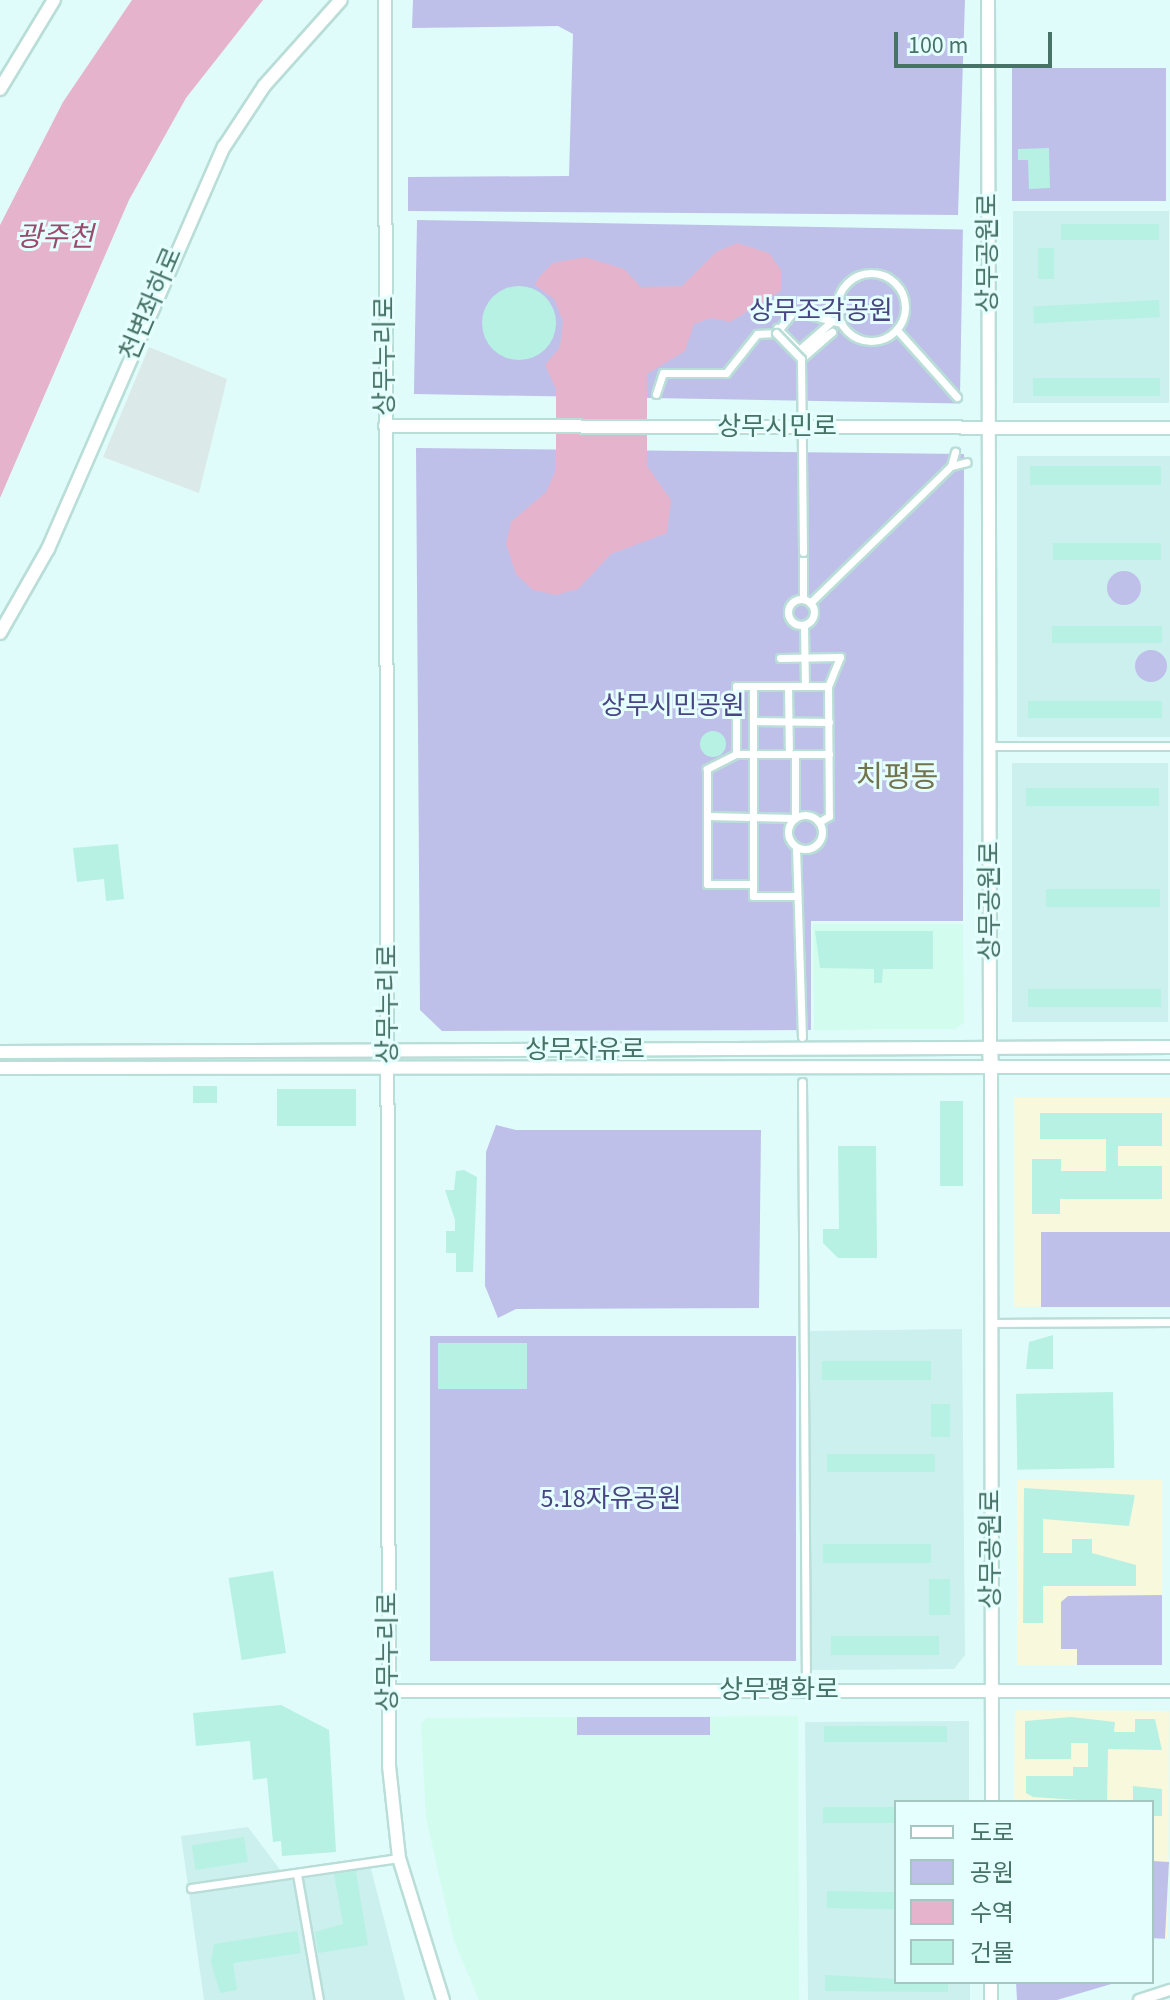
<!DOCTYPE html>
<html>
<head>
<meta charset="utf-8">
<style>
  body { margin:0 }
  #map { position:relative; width:1170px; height:2000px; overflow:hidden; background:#dffcfb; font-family:"Source Sans 3","Noto Sans KR",sans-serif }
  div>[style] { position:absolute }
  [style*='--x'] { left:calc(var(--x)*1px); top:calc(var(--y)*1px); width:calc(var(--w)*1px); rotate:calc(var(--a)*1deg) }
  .residential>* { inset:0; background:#cbf0ed; transform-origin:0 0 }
  .commercial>* { inset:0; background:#d2fdee }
  .industrial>* { inset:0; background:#dbeae8 }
  .education>* { inset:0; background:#f8f8dc; transform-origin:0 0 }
  .green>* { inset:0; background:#bec0e9; transform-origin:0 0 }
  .round { border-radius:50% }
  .water>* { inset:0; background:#e5b4cc }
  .building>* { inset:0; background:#b7f1e3; transform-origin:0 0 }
  .roads { filter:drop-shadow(2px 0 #b9ddd7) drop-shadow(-2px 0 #b9ddd7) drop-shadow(0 2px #b9ddd7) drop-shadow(0 -2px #b9ddd7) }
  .pedestrian>* { height:7px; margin:-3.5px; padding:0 3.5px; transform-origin:3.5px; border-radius:3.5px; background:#fff }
  .pedestrian>.ring { margin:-3.5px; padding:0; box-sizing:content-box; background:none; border:7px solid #fff; border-radius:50% }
  .minor>* { height:10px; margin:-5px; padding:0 5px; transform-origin:5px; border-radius:5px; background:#fff }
  .tertiary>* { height:12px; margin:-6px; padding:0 6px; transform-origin:6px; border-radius:6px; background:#fff }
  .secondary>* { height:14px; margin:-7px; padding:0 7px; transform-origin:7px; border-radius:7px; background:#fff }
  .bridges { filter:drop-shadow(2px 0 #b9ddd7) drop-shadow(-2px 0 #b9ddd7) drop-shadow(0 2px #b9ddd7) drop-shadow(0 -2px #b9ddd7) }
  .pedestrian-bridge>* { height:7px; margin:-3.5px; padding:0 3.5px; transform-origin:3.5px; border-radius:3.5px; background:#fff }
  span { translate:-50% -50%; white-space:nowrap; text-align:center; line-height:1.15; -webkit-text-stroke:6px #e5fffe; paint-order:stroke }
  .street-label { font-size:26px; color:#477266 }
  .park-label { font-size:26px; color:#494583 }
  .water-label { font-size:28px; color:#9a4a6f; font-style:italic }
  .quarter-label { font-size:30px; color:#73744e }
  .legend { position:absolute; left:894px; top:1800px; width:260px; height:184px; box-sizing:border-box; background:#e5fffe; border:2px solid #a6c7c1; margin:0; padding:10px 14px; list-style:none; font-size:24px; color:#477266 }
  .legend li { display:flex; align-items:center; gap:16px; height:40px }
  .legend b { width:40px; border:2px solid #a6c7c1 }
  .scale { position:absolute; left:894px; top:32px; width:158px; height:36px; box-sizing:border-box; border:4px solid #477266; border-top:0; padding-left:10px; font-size:24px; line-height:28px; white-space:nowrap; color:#477266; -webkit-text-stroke:6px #e5fffe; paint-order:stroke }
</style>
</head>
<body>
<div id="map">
  <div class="residential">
    <div style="left:1169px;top:211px;width:192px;height:156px;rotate:90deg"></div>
    <div style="left:1017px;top:456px;width:153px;height:281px"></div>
    <div style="left:1168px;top:763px;width:259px;height:156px;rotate:90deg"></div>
    <div style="clip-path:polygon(962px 1329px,965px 1655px,954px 1669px,812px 1670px,809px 1331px)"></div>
    <div style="clip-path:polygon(969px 1721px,969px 1802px,896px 1802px,896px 1982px,970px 1982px,970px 2000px,808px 2000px,805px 1722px)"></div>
    <div style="clip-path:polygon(248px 1827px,284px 1875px,371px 1869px,405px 2000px,204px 2000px,181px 1836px)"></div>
  </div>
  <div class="commercial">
    <div style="clip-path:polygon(813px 924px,963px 924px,964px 1023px,955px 1029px,814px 1030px)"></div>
    <div style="clip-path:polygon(798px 1716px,799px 2000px,479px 2000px,454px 1941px,426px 1818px,421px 1724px,426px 1718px)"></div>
  </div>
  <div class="industrial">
    <div style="clip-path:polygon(149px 347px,227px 379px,199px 493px,103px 457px)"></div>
  </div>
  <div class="education">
    <div style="left:1014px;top:1097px;width:156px;height:210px"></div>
    <div style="left:1017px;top:1480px;width:145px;height:185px"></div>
    <div style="clip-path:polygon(1015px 1710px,1169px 1711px,1168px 1938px,1152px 1938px,1152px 1802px,1014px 1802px)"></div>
  </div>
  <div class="green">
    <div style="clip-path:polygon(413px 0,965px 0,958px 215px,408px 211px,408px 177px,569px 176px,573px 34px,558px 26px,412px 28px)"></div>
    <div style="left:1012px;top:68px;width:154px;height:133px"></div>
    <div style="left:417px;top:220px;width:546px;height:174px;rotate:1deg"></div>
    <div style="clip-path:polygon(416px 448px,964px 454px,963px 921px,811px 921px,811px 1030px,442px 1031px,420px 1010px)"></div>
    <div class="round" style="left:1107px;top:571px;width:34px;height:34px"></div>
    <div class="round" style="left:1135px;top:650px;width:32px;height:32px"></div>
    <div style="clip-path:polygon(496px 1125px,516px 1130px,761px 1130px,759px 1308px,516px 1309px,498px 1318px,485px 1286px,486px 1152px)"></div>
    <div style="left:1041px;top:1232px;width:129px;height:75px"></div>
    <div style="left:430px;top:1336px;width:366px;height:325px"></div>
    <div style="clip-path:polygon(1162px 1595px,1162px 1665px,1077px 1665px,1077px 1649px,1061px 1649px,1061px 1602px,1068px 1596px)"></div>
    <div style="left:577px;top:1717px;width:133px;height:18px"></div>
    <div style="left:1152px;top:1861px;width:17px;height:77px;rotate:3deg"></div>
    <div style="clip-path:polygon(1016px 1982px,1118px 1982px,1057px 2000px,1017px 2000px)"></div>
  </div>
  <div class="water">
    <div style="clip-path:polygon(132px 0,263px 0,186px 98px,129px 200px,0 498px,0 225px,63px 102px)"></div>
    <div style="clip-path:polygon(737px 243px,769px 253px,781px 270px,781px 291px,730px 322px,711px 318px,694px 324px,685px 351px,647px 374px,647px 466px,671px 500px,667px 533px,611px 554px,578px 589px,556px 595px,533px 590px,516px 574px,506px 544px,511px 522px,546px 492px,556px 470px,556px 389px,545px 365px,560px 347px,563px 321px,554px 299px,535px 285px,539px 277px,553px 263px,585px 257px,624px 269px,641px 287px,682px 286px,716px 252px)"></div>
  </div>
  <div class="building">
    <div style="clip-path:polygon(1049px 148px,1050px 188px,1029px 189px,1028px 160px,1018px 160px,1018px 149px)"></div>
    <div style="left:1159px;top:224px;width:16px;height:98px;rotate:90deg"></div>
    <div style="left:1038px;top:248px;width:16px;height:31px"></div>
    <div class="round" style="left:482px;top:286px;width:74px;height:74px"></div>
    <div style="left:1159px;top:300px;width:17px;height:126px;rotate:87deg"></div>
    <div style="left:1033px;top:378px;width:127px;height:18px"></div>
    <div style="left:1161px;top:466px;width:19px;height:131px;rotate:90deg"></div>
    <div style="left:1161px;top:543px;width:17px;height:108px;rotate:90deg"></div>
    <div style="left:1052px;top:626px;width:110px;height:17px"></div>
    <div style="left:1028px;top:701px;width:134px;height:17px"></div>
    <div class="round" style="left:700px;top:731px;width:26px;height:26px"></div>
    <div style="left:1026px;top:788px;width:133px;height:18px"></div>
    <div style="clip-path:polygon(118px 844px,124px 899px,106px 901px,104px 879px,77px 882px,73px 848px)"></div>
    <div style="left:1046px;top:889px;width:114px;height:18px"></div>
    <div style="clip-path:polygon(815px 931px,933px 931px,933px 969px,883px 969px,882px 983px,874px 983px,874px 969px,820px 968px)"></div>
    <div style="left:1161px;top:989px;width:18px;height:133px;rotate:90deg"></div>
    <div style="left:193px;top:1086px;width:24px;height:17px"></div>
    <div style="left:277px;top:1089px;width:79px;height:37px"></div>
    <div style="left:940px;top:1101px;width:23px;height:85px"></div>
    <div style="clip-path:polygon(1040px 1113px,1162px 1113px,1162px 1146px,1118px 1146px,1118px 1166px,1162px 1166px,1162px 1199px,1060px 1199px,1060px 1214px,1032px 1214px,1032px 1159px,1061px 1159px,1061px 1171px,1106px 1171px,1106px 1139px,1040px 1139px)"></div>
    <div style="clip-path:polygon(838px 1146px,876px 1146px,877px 1258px,838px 1258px,823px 1243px,823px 1229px,839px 1229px)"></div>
    <div style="clip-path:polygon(464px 1170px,477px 1177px,473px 1272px,456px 1272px,456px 1253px,446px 1253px,446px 1231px,455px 1231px,455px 1220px,445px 1190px,454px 1190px,456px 1171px)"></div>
    <div style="clip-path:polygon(1053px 1335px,1053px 1369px,1026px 1369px,1029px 1342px)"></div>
    <div style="left:438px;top:1343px;width:89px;height:46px"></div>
    <div style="left:822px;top:1361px;width:109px;height:19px"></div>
    <div style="left:1113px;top:1392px;width:76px;height:97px;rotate:89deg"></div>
    <div style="left:931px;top:1404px;width:19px;height:33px"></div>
    <div style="left:827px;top:1454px;width:108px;height:18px"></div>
    <div style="clip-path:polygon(1024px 1488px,1135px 1495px,1129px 1526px,1043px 1519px,1043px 1553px,1072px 1553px,1072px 1539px,1092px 1539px,1092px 1553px,1136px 1565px,1136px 1586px,1043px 1586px,1043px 1623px,1023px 1623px)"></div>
    <div style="left:931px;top:1544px;width:19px;height:108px;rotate:90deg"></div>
    <div style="left:273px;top:1571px;width:83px;height:45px;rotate:81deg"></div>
    <div style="left:929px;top:1579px;width:21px;height:36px"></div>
    <div style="left:831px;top:1636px;width:108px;height:19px"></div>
    <div style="clip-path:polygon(281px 1705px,329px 1730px,336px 1852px,282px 1856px,281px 1841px,273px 1842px,267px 1778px,253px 1780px,250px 1741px,196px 1746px,193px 1713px)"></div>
    <div style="clip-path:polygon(1071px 1717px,1115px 1722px,1114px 1732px,1135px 1732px,1135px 1719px,1155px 1719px,1162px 1750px,1108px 1749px,1107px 1802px,1033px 1797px,1026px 1793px,1026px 1776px,1073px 1776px,1073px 1767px,1088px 1767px,1088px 1743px,1071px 1743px,1071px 1759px,1025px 1759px,1025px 1721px)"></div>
    <div style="left:824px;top:1726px;width:123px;height:16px"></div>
    <div style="clip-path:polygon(1133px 1786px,1162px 1789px,1162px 1816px,1152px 1816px,1152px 1802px,1133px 1802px)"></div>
    <div style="left:823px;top:1807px;width:73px;height:16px"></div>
    <div style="left:244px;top:1837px;width:25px;height:53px;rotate:81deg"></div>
    <div style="clip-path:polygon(356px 1871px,368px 1945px,318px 1953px,315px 1932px,343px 1924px,334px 1874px)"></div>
    <div style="left:827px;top:1891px;width:69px;height:17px;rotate:1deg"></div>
    <div style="clip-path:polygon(297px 1931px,301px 1953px,233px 1963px,237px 1990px,220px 1993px,211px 1963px,214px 1944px)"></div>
    <div style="clip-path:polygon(825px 1975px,948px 1982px,948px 1992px,825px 1991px)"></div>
  </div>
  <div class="roads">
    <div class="pedestrian">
      <div class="ring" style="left:837px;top:273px;width:61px;height:61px"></div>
      <div style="--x:777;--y:328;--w:31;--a:45"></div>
      <div style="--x:897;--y:330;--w:90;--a:48.2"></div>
      <div style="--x:801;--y:359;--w:41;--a:-41.1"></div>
      <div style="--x:832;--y:332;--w:38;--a:151"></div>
      <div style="--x:799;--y:350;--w:43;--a:-41.2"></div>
      <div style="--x:656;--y:394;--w:22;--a:-72"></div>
      <div style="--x:663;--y:373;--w:63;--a:0"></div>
      <div style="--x:726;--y:373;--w:50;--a:-51.5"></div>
      <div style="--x:757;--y:334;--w:19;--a:-3"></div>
      <div style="--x:776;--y:333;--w:28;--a:-51"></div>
      <div style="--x:794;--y:311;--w:49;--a:14.3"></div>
      <div style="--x:951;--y:466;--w:16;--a:-14"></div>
      <div class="ring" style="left:788px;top:599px;width:19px;height:19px"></div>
      <div style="--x:803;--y:599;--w:47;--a:-90"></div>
      <div style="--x:810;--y:603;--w:197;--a:-44.2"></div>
      <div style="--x:951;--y:466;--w:15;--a:-74"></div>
      <div style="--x:804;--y:625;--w:61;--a:89.1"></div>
      <div style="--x:805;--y:686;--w:17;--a:180"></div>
      <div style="--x:788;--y:686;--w:68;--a:89.2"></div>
      <div style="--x:789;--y:754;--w:40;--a:0"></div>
      <div style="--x:780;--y:658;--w:60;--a:-1"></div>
      <div style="--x:840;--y:657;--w:31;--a:112"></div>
      <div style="--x:753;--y:686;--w:17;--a:180"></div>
      <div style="--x:736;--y:686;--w:68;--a:90"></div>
      <div style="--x:736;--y:754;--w:17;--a:0"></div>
      <div style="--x:753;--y:754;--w:142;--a:90"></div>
      <div style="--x:753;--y:896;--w:42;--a:0"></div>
      <div style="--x:788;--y:686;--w:35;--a:180"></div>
      <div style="--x:753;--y:686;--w:68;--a:90"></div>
      <div style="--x:753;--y:754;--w:36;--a:0"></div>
      <div style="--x:805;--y:686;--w:23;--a:0"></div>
      <div style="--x:828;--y:686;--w:130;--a:89.6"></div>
      <div style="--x:829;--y:816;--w:12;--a:149"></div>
      <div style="--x:753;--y:721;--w:76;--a:0.8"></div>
      <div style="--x:990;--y:746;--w:180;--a:0"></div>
      <div style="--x:736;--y:754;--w:33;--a:153"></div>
      <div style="--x:707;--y:769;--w:115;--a:90"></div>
      <div style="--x:707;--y:884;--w:46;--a:0"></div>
      <div class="ring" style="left:788px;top:815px;width:27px;height:27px"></div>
      <div style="--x:707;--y:816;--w:88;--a:1.3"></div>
      <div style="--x:795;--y:818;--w:64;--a:-90"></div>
      <div style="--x:796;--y:847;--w:190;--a:88.2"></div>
      <div style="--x:802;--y:1082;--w:609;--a:89.62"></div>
      <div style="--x:990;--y:1323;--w:180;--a:-0.3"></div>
      <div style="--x:297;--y:1874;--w:128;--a:80.1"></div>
      <div style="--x:191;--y:1888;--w:210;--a:-8.2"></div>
    </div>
    <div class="minor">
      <div style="--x:1139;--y:2000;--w:33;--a:-18"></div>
    </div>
    <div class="tertiary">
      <div style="--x:385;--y:0;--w:1766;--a:89.87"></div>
      <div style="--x:389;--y:1766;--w:93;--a:83.8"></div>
      <div style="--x:399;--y:1858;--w:149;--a:72.8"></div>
      <div style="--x:988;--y:0;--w:1048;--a:89.89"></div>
      <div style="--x:0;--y:89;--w:104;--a:-58.8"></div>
      <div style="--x:385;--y:426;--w:785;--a:0.15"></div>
      <div style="--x:0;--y:633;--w:97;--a:-60.3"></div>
      <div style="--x:48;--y:549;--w:439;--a:-66.4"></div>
      <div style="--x:224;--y:147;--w:73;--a:-56.7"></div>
      <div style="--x:264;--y:86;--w:115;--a:-48.2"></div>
      <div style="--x:0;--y:1052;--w:1170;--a:-0.24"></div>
      <div style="--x:991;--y:1067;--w:735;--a:89.92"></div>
      <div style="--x:0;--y:1068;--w:1170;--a:-0.05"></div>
      <div style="--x:388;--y:1691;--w:782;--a:0"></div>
      <div style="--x:991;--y:1982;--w:18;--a:90"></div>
    </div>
    <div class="secondary">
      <div style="--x:990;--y:1048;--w:19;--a:87"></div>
    </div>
  </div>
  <div class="bridges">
    <div class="pedestrian-bridge">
      <div style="--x:776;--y:333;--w:36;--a:46"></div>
      <div style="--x:801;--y:359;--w:193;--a:89.4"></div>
    </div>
  </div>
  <div class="street-label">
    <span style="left:988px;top:253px;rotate:-90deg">상무공원로</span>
    <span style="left:151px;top:304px;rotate:-67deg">천변좌하로</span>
    <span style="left:385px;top:356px;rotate:-90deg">상무누리로</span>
    <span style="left:777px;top:427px">상무시민로</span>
    <span style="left:990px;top:901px;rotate:-90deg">상무공원로</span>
    <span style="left:388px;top:1004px;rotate:-90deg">상무누리로</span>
    <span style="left:585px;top:1050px">상무자유로</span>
    <span style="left:991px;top:1549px;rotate:-90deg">상무공원로</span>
    <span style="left:388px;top:1652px;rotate:-90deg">상무누리로</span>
    <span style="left:779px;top:1690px">상무평화로</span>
  </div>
  <div class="park-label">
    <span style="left:821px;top:311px">상무조각공원</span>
    <span style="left:673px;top:706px">상무시민공원</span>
    <span style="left:611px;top:1499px">5.18자유공원</span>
  </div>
  <div class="water-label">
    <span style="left:55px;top:237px">광주천</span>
  </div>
  <div class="quarter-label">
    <span style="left:897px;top:778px">치평동</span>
  </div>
  <ul class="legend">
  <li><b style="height:10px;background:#fff"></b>도로</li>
  <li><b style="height:22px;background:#bec0e9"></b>공원</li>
  <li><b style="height:22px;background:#e5b4cc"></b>수역</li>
  <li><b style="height:22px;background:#b7f1e3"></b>건물</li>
  </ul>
  <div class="scale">100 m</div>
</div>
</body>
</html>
